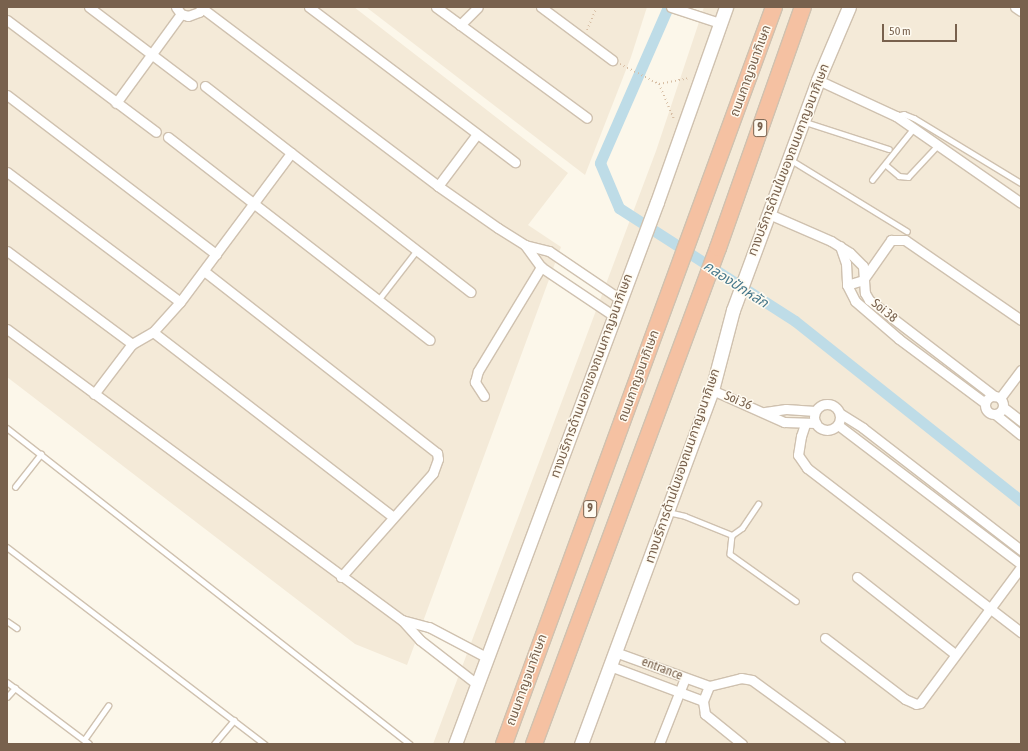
<!DOCTYPE html>
<html>
<head>
<meta charset="utf-8">
<style>
  body { margin:0 }
  #map { position:relative; width:1028px; height:751px; overflow:hidden; background:#fcf7ea; font-family:"Asap Condensed","Noto Sans Thai",sans-serif }
  div>[style] { position:absolute }
  [style*='--x'] { left:calc(var(--x)*1px); top:calc(var(--y)*1px); width:calc(var(--w)*1px); rotate:calc(var(--a)*1deg) }
  .residential>* { inset:0; background:#f4ead8 }
  .canal>* { height:11px; margin:-5.5px; padding:0 5.5px; transform-origin:5.5px; border-radius:5.5px; background:#bedce7 }
  .path>* { height:2px; margin-top:-1px; transform-origin:0; background:repeating-linear-gradient(90deg,#d7bea4 0 1px,transparent 0 4px) }
  .roads { filter:drop-shadow(1px 0 #cfc1af) drop-shadow(-1px 0 #cfc1af) drop-shadow(0 1px #cfc1af) drop-shadow(0 -1px #cfc1af) }
  .lane>* { height:4.5px; margin:-2.25px; padding:0 2.25px; transform-origin:2.25px; border-radius:2.25px; background:#fff }
  .street>* { height:9px; margin:-4.5px; padding:0 4.5px; transform-origin:4.5px; border-radius:4.5px; background:#fff }
  .street>.ring { margin:-4.5px; padding:0; box-sizing:content-box; background:none; border:9px solid #fff; border-radius:50% }
  .secondary>* { height:13px; margin:-6.5px; padding:0 6.5px; transform-origin:6.5px; border-radius:6.5px; background:#fff }
  .highway>* { height:16px; margin:-8px; padding:0 8px; transform-origin:8px; border-radius:8px; background:#f5c1a2 }
  span { translate:-50% -50%; white-space:nowrap; text-align:center; line-height:1.15; -webkit-text-stroke:3px #fffbf1; paint-order:stroke }
  .shield-label span { padding:1px 3px; background:#fffbf1; border:1px solid; border-radius:3px; -webkit-text-stroke-width:0 }
  .shield-label { font-size:12px; color:#78614d; font-weight:700 }
  .street-label { font-size:13px; color:#78614d }
  .water-label { font-size:14px; color:#47788b; font-style:italic }
  .frame { position:absolute; inset:0; border:8px solid #78614d; pointer-events:none }
  .scale { position:absolute; left:882px; top:24px; width:75px; height:18px; box-sizing:border-box; border:2px solid #78614d; border-top:0; padding-left:5px; font-size:12px; line-height:14px; white-space:nowrap; color:#78614d; -webkit-text-stroke:3px #fffbf1; paint-order:stroke }
</style>
</head>
<body>
<div id="map">
  <div class="residential">
    <div style="clip-path:polygon(7px 7px,354px 7px,568px 173px,528px 225px,561px 247px,407px 665px,355px 644px,7px 377px)"></div>
    <div style="clip-path:polygon(366px 7px,647px 7px,631px 57px,585px 175px)"></div>
    <div style="clip-path:polygon(704px 7px,1021px 7px,1021px 744px,433px 744px,656px 151px)"></div>
  </div>
  <div class="canal">
    <div style="--x:668;--y:7;--w:170;--a:113.6"></div>
    <div style="--x:600;--y:163;--w:49;--a:67.1"></div>
    <div style="--x:619;--y:208;--w:209;--a:32.7"></div>
    <div style="--x:795;--y:321;--w:289;--a:38.5"></div>
  </div>
  <div class="path">
    <div style="--x:587;--y:30;--w:25;--a:-67"></div>
    <div style="--x:620;--y:64;--w:44;--a:27.1"></div>
    <div style="--x:659;--y:84;--w:38;--a:67"></div>
    <div style="--x:659;--y:84;--w:31;--a:-11"></div>
  </div>
  <div class="roads">
    <div class="lane">
      <div style="--x:896;--y:116;--w:8;--a:-14"></div>
      <div style="--x:904;--y:114;--w:11;--a:22"></div>
      <div style="--x:914;--y:118;--w:125;--a:31.3"></div>
      <div style="--x:805;--y:122;--w:88;--a:17.8"></div>
      <div style="--x:791;--y:160;--w:136;--a:31.5"></div>
      <div style="--x:886;--y:165;--w:17;--a:40"></div>
      <div style="--x:899;--y:176;--w:9;--a:6"></div>
      <div style="--x:908;--y:177;--w:42;--a:-46.9"></div>
      <div style="--x:872;--y:180;--w:65;--a:-51.2"></div>
      <div style="--x:379;--y:299;--w:62;--a:-52.2"></div>
      <div style="--x:7;--y:428;--w:512;--a:38.1"></div>
      <div style="--x:15;--y:487;--w:42;--a:-51.8"></div>
      <div style="--x:668;--y:512;--w:17;--a:13"></div>
      <div style="--x:685;--y:516;--w:51;--a:22"></div>
      <div style="--x:732;--y:535;--w:12;--a:-35"></div>
      <div style="--x:742;--y:528;--w:29;--a:-56"></div>
      <div style="--x:732;--y:535;--w:19;--a:96"></div>
      <div style="--x:730;--y:554;--w:81;--a:35.5"></div>
      <div style="--x:7;--y:547;--w:325;--a:37.4"></div>
      <div style="--x:7;--y:621;--w:12;--a:35"></div>
      <div style="--x:7;--y:682;--w:96;--a:37"></div>
      <div style="--x:7;--y:697;--w:12;--a:-48"></div>
      <div style="--x:89;--y:744;--w:6;--a:-141"></div>
      <div style="--x:84;--y:740;--w:42;--a:-54.8"></div>
      <div style="--x:214;--y:744;--w:31;--a:-50"></div>
    </div>
    <div class="street">
      <div style="--x:89;--y:7;--w:129;--a:37.1"></div>
      <div style="--x:176;--y:7;--w:9;--a:54"></div>
      <div style="--x:181;--y:14;--w:7;--a:16"></div>
      <div style="--x:188;--y:16;--w:12;--a:-20"></div>
      <div style="--x:199;--y:12;--w:6;--a:-59"></div>
      <div style="--x:309;--y:7;--w:258;--a:37"></div>
      <div style="--x:436;--y:7;--w:187;--a:36.3"></div>
      <div style="--x:541;--y:7;--w:89;--a:36.7"></div>
      <div style="--x:671;--y:7;--w:52;--a:18.1"></div>
      <div style="--x:1015;--y:7;--w:7;--a:34"></div>
      <div style="--x:202;--y:8;--w:296;--a:37"></div>
      <div style="--x:438;--y:186;--w:73;--a:35"></div>
      <div style="--x:498;--y:228;--w:32;--a:32"></div>
      <div style="--x:525;--y:245;--w:25;--a:14"></div>
      <div style="--x:549;--y:251;--w:86;--a:34.1"></div>
      <div style="--x:7;--y:20;--w:186;--a:36.9"></div>
      <div style="--x:460;--y:25;--w:25;--a:-45"></div>
      <div style="--x:818;--y:80;--w:86;--a:24.8"></div>
      <div style="--x:896;--y:116;--w:152;--a:34.8"></div>
      <div style="--x:205;--y:86;--w:336;--a:37.8"></div>
      <div style="--x:7;--y:95;--w:263;--a:37.3"></div>
      <div style="--x:116;--y:103;--w:110;--a:-53.9"></div>
      <div style="--x:168;--y:137;--w:331;--a:37.8"></div>
      <div style="--x:7;--y:172;--w:216;--a:36.9"></div>
      <div style="--x:438;--y:186;--w:65;--a:-53.1"></div>
      <div style="--x:769;--y:214;--w:68;--a:23.5"></div>
      <div style="--x:831;--y:241;--w:22;--a:32"></div>
      <div style="--x:850;--y:253;--w:18;--a:45"></div>
      <div style="--x:863;--y:266;--w:27;--a:86"></div>
      <div style="--x:865;--y:293;--w:8;--a:60"></div>
      <div style="--x:869;--y:300;--w:158;--a:37.5"></div>
      <div style="--x:525;--y:245;--w:27;--a:54"></div>
      <div style="--x:541;--y:267;--w:88;--a:33.9"></div>
      <div style="--x:840;--y:246;--w:18;--a:71"></div>
      <div style="--x:846;--y:263;--w:22;--a:87"></div>
      <div style="--x:847;--y:285;--w:18;--a:63"></div>
      <div style="--x:855;--y:301;--w:58;--a:40.8"></div>
      <div style="--x:899;--y:339;--w:107;--a:36.7"></div>
      <div style="--x:7;--y:251;--w:156;--a:36.6"></div>
      <div style="--x:204;--y:271;--w:296;--a:38"></div>
      <div style="--x:437;--y:453;--w:6;--a:81"></div>
      <div style="--x:438;--y:459;--w:15;--a:110"></div>
      <div style="--x:433;--y:473;--w:139;--a:131.5"></div>
      <div style="--x:847;--y:285;--w:17;--a:-17"></div>
      <div style="--x:863;--y:280;--w:49;--a:-55"></div>
      <div style="--x:891;--y:240;--w:14;--a:0"></div>
      <div style="--x:905;--y:240;--w:141;--a:34.6"></div>
      <div style="--x:7;--y:329;--w:491;--a:36.4"></div>
      <div style="--x:402;--y:620;--w:27;--a:48"></div>
      <div style="--x:420;--y:640;--w:73;--a:37.8"></div>
      <div style="--x:153;--y:332;--w:303;--a:37.6"></div>
      <div style="--x:712;--y:390;--w:79;--a:24"></div>
      <div style="--x:784;--y:422;--w:32;--a:2"></div>
      <div style="--x:94;--y:394;--w:63;--a:-52.8"></div>
      <div style="--x:132;--y:344;--w:24;--a:-30"></div>
      <div style="--x:153;--y:332;--w:40;--a:-48"></div>
      <div style="--x:180;--y:302;--w:186;--a:-53.3"></div>
      <div class="ring" style="left:985px;top:396px;width:9px;height:9px"></div>
      <div style="--x:484;--y:396;--w:17;--a:-123"></div>
      <div style="--x:475;--y:382;--w:11;--a:-75"></div>
      <div style="--x:478;--y:371;--w:122;--a:-58.8"></div>
      <div style="--x:1000;--y:398;--w:35;--a:-53"></div>
      <div class="ring" style="left:814px;top:404px;width:17px;height:17px"></div>
      <div style="--x:1003;--y:407;--w:23;--a:38"></div>
      <div style="--x:765;--y:412;--w:21;--a:-8"></div>
      <div style="--x:786;--y:409;--w:29;--a:4"></div>
      <div style="--x:841;--y:414;--w:26;--a:32"></div>
      <div style="--x:863;--y:428;--w:200;--a:37.7"></div>
      <div style="--x:995;--y:414;--w:33;--a:39"></div>
      <div style="--x:805;--y:424;--w:13;--a:108"></div>
      <div style="--x:801;--y:436;--w:19;--a:99"></div>
      <div style="--x:798;--y:455;--w:16;--a:55"></div>
      <div style="--x:807;--y:468;--w:270;--a:37.5"></div>
      <div style="--x:838;--y:425;--w:230;--a:37.2"></div>
      <div style="--x:857;--y:577;--w:125;--a:38.2"></div>
      <div style="--x:402;--y:620;--w:28;--a:15"></div>
      <div style="--x:429;--y:627;--w:67;--a:27.7"></div>
      <div style="--x:825;--y:638;--w:101;--a:37.3"></div>
      <div style="--x:905;--y:699;--w:12;--a:24"></div>
      <div style="--x:916;--y:704;--w:4;--a:-14"></div>
      <div style="--x:920;--y:703;--w:169;--a:-53.4"></div>
      <div style="--x:615;--y:652;--w:100;--a:19.9"></div>
      <div style="--x:610;--y:666;--w:99;--a:20.6"></div>
      <div style="--x:659;--y:744;--w:71;--a:-68.5"></div>
      <div style="--x:742;--y:744;--w:48;--a:-141"></div>
      <div style="--x:705;--y:714;--w:13;--a:-99"></div>
      <div style="--x:703;--y:701;--w:16;--a:-68"></div>
      <div style="--x:709;--y:686;--w:33;--a:-14"></div>
      <div style="--x:741;--y:678;--w:11;--a:10"></div>
      <div style="--x:752;--y:680;--w:109;--a:36"></div>
    </div>
    <div class="secondary">
      <div style="--x:455;--y:744;--w:578;--a:-69.56"></div>
      <div style="--x:657;--y:202;--w:207;--a:-70.5"></div>
      <div style="--x:581;--y:744;--w:377;--a:-69.7"></div>
      <div style="--x:712;--y:390;--w:83;--a:-75.3"></div>
      <div style="--x:733;--y:310;--w:245;--a:-69.7"></div>
      <div style="--x:818;--y:80;--w:79;--a:-67"></div>
    </div>
    <div class="highway">
      <div style="--x:504;--y:744;--w:785;--a:-69.88"></div>
      <div style="--x:534;--y:744;--w:529;--a:-69.65"></div>
      <div style="--x:718;--y:248;--w:256;--a:-70.6"></div>
    </div>
  </div>
  <div class="shield-label">
    <span style="left:760px;top:128px">9</span>
    <span style="left:590px;top:509px">9</span>
  </div>
  <div class="street-label">
    <span style="left:751px;top:71px;rotate:-70deg">ถนนกาญจนาภิเษก</span>
    <span style="left:789px;top:160px;rotate:-69deg">ทางบริการด้านในของถนนกาญจนาภิเษก</span>
    <span style="left:884px;top:311px;rotate:39deg">Soi 38</span>
    <span style="left:592px;top:376px;rotate:-70deg">ทางบริการด้านนอกของถนนกาญจนาภิเษก</span>
    <span style="left:639px;top:376px;rotate:-70deg">ถนนกาญจนาภิเษก</span>
    <span style="left:738px;top:401px;rotate:23deg">Soi 36</span>
    <span style="left:683px;top:466px;rotate:-71deg">ทางบริการด้านในของถนนกาญจนาภิเษก</span>
    <span style="left:662px;top:669px;rotate:21deg">entrance</span>
    <span style="left:527px;top:680px;rotate:-70deg">ถนนกาญจนาภิเษก</span>
  </div>
  <div class="water-label">
    <span style="left:736px;top:284px;rotate:33deg">คลองปักหลัก</span>
  </div>
  <div class="frame"></div>
  <div class="scale">50 m</div>
</div>
</body>
</html>
